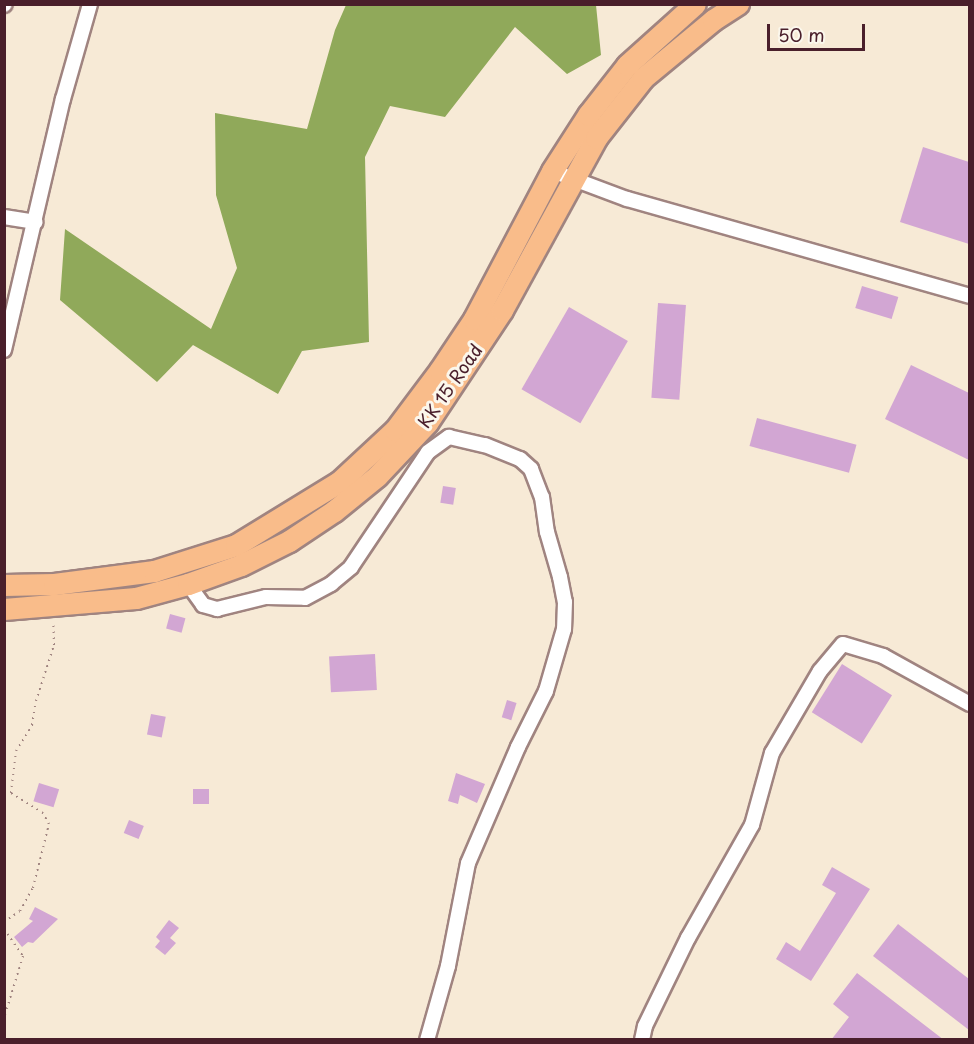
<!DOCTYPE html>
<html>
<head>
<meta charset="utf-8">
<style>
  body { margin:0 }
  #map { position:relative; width:974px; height:1044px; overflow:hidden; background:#f7ead6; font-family:"Playpen Sans",sans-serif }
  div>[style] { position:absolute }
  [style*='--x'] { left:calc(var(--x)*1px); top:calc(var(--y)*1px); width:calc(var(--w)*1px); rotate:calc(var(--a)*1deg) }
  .forest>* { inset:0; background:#90a95a }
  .building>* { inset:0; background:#d2a6d3; transform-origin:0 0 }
  .path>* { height:2px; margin-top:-1px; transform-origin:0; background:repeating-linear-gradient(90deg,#a08480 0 1.5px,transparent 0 6px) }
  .roads { filter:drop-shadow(2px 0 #a08480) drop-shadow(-2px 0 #a08480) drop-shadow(0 2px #a08480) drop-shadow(0 -2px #a08480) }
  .minor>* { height:14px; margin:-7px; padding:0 7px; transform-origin:7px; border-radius:7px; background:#fff }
  .highway>* { height:21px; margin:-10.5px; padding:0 10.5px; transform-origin:10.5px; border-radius:10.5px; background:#f9bc8a }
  span { translate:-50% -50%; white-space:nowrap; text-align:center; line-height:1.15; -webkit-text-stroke:6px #fbf7ec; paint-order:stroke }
  .street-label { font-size:18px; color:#4a1f2b }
  .frame { position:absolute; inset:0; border:6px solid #4a1f2b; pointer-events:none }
  .scale { position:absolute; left:767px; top:24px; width:98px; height:27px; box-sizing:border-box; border:3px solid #4a1f2b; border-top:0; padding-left:8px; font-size:18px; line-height:21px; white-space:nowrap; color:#4a1f2b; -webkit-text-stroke:4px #fbf7ec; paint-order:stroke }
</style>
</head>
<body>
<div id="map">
  <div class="forest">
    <div style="clip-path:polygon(346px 5px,596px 5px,601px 55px,567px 74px,515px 27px,445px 117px,390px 106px,365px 157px,369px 342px,302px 351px,278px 394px,193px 345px,157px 382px,60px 300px,65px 229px,211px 329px,237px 268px,216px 195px,215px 113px,307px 129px,335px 30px)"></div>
  </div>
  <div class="building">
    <div style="clip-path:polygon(923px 147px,969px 162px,969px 244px,900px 222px)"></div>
    <div style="left:862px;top:286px;width:38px;height:23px;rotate:17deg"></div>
    <div style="left:658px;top:303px;width:28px;height:95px;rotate:4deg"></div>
    <div style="left:569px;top:307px;width:68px;height:95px;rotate:30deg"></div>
    <div style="clip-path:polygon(911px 365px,969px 393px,969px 460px,885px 419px)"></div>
    <div style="left:757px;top:418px;width:103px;height:29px;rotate:15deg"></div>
    <div style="left:443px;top:486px;width:13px;height:17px;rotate:9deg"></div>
    <div style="left:170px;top:614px;width:16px;height:15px;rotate:15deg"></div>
    <div style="left:375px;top:654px;width:36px;height:46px;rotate:87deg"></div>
    <div style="left:842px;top:664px;width:59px;height:57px;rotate:32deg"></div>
    <div style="left:507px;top:700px;width:10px;height:18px;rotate:17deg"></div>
    <div style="left:151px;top:714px;width:15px;height:21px;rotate:11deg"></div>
    <div style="clip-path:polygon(456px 773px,485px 784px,477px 803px,460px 795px,458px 804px,448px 801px)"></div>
    <div style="left:39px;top:783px;width:21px;height:19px;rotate:17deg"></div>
    <div style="left:193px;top:789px;width:16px;height:15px"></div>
    <div style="left:129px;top:820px;width:16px;height:14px;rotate:22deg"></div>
    <div style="clip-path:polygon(832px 867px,870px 889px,811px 981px,776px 959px,786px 942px,800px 951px,836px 893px,822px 885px)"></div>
    <div style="clip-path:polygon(35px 907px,58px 919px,33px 943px,28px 942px,22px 947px,14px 937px,33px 921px,29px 919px)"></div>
    <div style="clip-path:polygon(169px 920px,179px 928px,170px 938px,176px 943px,165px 955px,155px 947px,160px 941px,156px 937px)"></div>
    <div style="clip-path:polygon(898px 924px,969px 979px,969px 1030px,873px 956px)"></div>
    <div style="clip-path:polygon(857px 973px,944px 1040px,831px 1040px,849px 1017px,833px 1004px)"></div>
  </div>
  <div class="path">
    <div style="--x:4;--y:922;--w:19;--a:-35"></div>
    <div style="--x:20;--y:911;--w:26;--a:-61"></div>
    <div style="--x:33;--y:888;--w:66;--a:-76"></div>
    <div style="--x:49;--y:824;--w:13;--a:-119"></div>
    <div style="--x:43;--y:813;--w:38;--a:-148"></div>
    <div style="--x:11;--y:793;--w:42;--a:-83.2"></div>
    <div style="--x:16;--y:751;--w:31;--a:-58"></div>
    <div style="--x:32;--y:725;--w:24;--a:-81"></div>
    <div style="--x:36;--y:701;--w:59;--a:-72.2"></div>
    <div style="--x:54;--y:645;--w:24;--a:-92"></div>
    <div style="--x:4;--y:929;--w:33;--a:55"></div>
    <div style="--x:23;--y:956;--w:65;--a:107"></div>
  </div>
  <div class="roads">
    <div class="minor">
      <div style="--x:4;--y:5;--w:1;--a:-45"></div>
      <div style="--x:552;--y:171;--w:80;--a:20.5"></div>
      <div style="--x:627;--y:199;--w:356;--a:15.8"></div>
      <div style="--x:4;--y:217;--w:32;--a:9"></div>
      <div style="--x:4;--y:350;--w:258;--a:-76.8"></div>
      <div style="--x:63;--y:99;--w:99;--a:-74.1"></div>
      <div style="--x:188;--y:584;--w:26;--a:54"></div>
      <div style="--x:203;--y:605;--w:15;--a:16"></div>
      <div style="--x:217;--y:609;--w:50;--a:-13.8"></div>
      <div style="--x:266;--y:597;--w:39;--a:1"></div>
      <div style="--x:305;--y:598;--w:30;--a:-28"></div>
      <div style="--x:331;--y:584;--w:26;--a:-40"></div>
      <div style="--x:351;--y:567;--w:138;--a:-56.2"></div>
      <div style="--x:428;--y:452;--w:26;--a:-36"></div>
      <div style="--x:449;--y:437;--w:37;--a:13"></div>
      <div style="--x:485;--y:445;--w:38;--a:22"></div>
      <div style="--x:520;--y:459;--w:15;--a:42"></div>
      <div style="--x:531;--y:469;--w:30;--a:69"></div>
      <div style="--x:542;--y:497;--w:35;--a:82"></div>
      <div style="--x:547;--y:532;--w:47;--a:73.9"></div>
      <div style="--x:560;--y:577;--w:25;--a:79"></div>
      <div style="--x:565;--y:602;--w:27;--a:92"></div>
      <div style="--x:564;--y:629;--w:65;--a:106.2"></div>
      <div style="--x:546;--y:691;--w:63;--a:116.6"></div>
      <div style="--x:518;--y:747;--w:126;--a:113.3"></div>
      <div style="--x:468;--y:863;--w:105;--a:101"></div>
      <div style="--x:448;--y:966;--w:77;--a:105.8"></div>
      <div style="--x:642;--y:1040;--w:14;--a:-78"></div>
      <div style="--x:645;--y:1026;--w:98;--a:-64"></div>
      <div style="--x:688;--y:938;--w:130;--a:-60.5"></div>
      <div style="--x:752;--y:825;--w:75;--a:-74.5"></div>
      <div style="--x:772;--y:753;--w:95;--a:-59.7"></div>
      <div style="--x:820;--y:671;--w:35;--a:-50"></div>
      <div style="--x:843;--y:644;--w:42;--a:16.7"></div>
      <div style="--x:883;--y:656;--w:99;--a:28.9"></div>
    </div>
    <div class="highway">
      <div style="--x:4;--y:585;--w:50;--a:-1.1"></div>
      <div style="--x:54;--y:584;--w:101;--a:-7.4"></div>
      <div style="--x:154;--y:571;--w:86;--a:-17.6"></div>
      <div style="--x:236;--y:545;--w:121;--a:-31.5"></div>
      <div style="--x:339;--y:482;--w:76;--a:-42.9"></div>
      <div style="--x:395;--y:430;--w:75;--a:-53.1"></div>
      <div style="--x:440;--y:370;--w:61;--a:-56.3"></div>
      <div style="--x:474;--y:319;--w:167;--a:-62.2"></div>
      <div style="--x:552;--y:171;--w:67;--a:-57.3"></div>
      <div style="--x:588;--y:115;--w:63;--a:-52"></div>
      <div style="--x:627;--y:65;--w:91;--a:-41.9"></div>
      <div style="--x:4;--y:609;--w:132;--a:-4.8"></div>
      <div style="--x:136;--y:598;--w:54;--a:-15.1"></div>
      <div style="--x:188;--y:584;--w:56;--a:-19.7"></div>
      <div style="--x:241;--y:565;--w:54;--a:-26.6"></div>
      <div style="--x:289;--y:541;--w:54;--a:-33.7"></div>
      <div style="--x:334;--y:511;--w:55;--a:-39.1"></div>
      <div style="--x:377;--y:476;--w:73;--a:-46.7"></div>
      <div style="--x:427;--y:423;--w:136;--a:-56.4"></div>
      <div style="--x:502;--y:310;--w:196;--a:-61.3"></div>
      <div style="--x:596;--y:138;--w:76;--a:-51.9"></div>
      <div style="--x:643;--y:78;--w:91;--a:-39.6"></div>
      <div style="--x:713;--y:20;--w:30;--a:-33"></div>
    </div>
  </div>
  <div class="street-label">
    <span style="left:450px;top:386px;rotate:-55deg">KK 15 Road</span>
  </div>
  <div class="frame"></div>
  <div class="scale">50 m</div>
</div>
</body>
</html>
